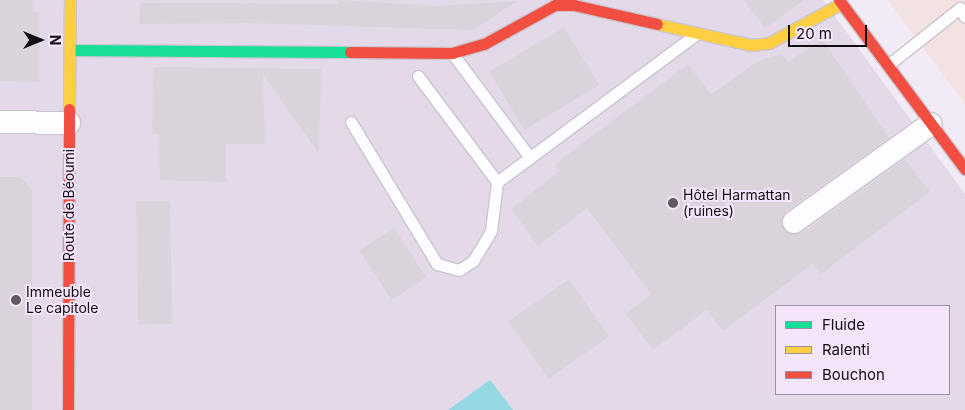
<!DOCTYPE html>
<html>
<head>
<meta charset="utf-8">
<style>
  body { margin:0 }
  #map { position:relative; width:965px; height:410px; overflow:hidden; background:#f2eaf5; font-family:Inter,sans-serif }
  div>[style] { position:absolute }
  [style*='--x'] { left:calc(var(--x)*1px); top:calc(var(--y)*1px); width:calc(var(--w)*1px); rotate:calc(var(--a)*1deg) }
  .commercial>* { inset:0; background:#e4d9e9 }
  .industrial>* { inset:0; background:#f3e2e2 }
  .water>* { inset:0; background:#94d8e3 }
  .building>* { inset:0; background:#dad3dc; transform-origin:0 0 }
  .roads { filter:drop-shadow(1px 0 #cac5cd) drop-shadow(-1px 0 #cac5cd) drop-shadow(0 1px #cac5cd) drop-shadow(0 -1px #cac5cd) }
  .lane>* { height:11px; margin:-5.5px; padding:0 5.5px; transform-origin:5.5px; border-radius:5.5px; background:#fdfcfe }
  .street>* { height:22px; margin:-11px; padding:0 11px; transform-origin:11px; border-radius:11px; background:#fdfcfe }
  .fast>* { height:11px; margin:-5.5px; padding:0 5.5px; transform-origin:5.5px; border-radius:5.5px; background:#16e098 }
  .slow>* { height:11px; margin:-5.5px; padding:0 5.5px; transform-origin:5.5px; border-radius:5.5px; background:#ffcf43 }
  .jam>* { height:11px; margin:-5.5px; padding:0 5.5px; transform-origin:5.5px; border-radius:5.5px; background:#f24e42 }
  .dots>* { width:14px; height:14px; translate:-50% -50%; box-sizing:border-box; border:2px solid #f5e5fa; border-radius:50% }
  span { translate:-50% -50%; white-space:nowrap; text-align:center; line-height:1.15; -webkit-text-stroke:4px #f5e5fa; paint-order:stroke }
  .poi-label { font-size:14px; color:#120d13 }
  .left { translate:0 -50%; text-align:left }
  .street-label { font-size:14px; color:#120d13 }
  .legend { position:absolute; left:775px; top:305px; width:175px; height:90px; box-sizing:border-box; background:#f5e5fa; border:1px solid #9a8f9e; margin:0; padding:6px 9px; list-style:none; font-size:15px; color:#120d13 }
  .legend li { display:flex; align-items:center; gap:10px; height:25px }
  .legend b { width:25px; border:1px solid #9a8f9e }
  .north { position:absolute; left:15px; top:15px; width:50px; height:50px; -webkit-text-stroke:4px #f5e5fa; paint-order:stroke; rotate:90deg; font-size:14px; font-weight:700; line-height:20px; text-align:center; color:#120d13 }
  .north::after { content:''; display:block; margin:auto; width:18px; height:22px; background:#120d13; clip-path:polygon(50% 0,100% 100%,50% 72%,0 100%) }
  .scale { position:absolute; left:788px; top:25px; width:79px; height:22px; box-sizing:border-box; border:2px solid #120d13; border-top:0; padding-left:6px; font-size:15px; line-height:18px; white-space:nowrap; color:#120d13; -webkit-text-stroke:4px #f5e5fa; paint-order:stroke }
</style>
</head>
<body>
<div id="map">
  <div class="commercial">
    <div style="clip-path:polygon(evenodd,0 0,823px 0,965px 194px,965px 410px,0 410px,0 0,776px 306px,949px 306px,949px 394px,776px 394px,776px 306px)"></div>
  </div>
  <div class="industrial">
    <div style="clip-path:polygon(888px 0,965px 0,965px 104px)"></div>
  </div>
  <div class="water">
    <div style="clip-path:polygon(490px 380px,513px 410px,448px 410px)"></div>
  </div>
  <div class="building">
    <div style="clip-path:polygon(0 0,33px 0,33px 12px,39px 12px,39px 82px,0 81px)"></div>
    <div style="clip-path:polygon(338px 0,436px 6px,517px 1px,473px 30px,248px 23px,139px 24px,140px 3px,338px 4px)"></div>
    <div style="clip-path:polygon(744px 0,804px 0,765px 28px)"></div>
    <div style="left:564px;top:27px;width:68px;height:87px;rotate:59deg"></div>
    <div style="clip-path:polygon(822px 39px,889px 138px,786px 211px,782px 217px,783px 229px,789px 234px,802px 233px,905px 159px,930px 192px,821px 274px,813px 264px,723px 331px,707px 310px,653px 350px,626px 314px,651px 294px,587px 208px,538px 246px,511px 209px,560px 171px,555px 164px,688px 64px,711px 94px,760px 60px,782px 54px,788px 62px)"></div>
    <div style="clip-path:polygon(153px 67px,321px 69px,319px 154px,263px 74px,265px 144px,226px 144px,226px 182px,160px 180px,159px 134px,152px 134px)"></div>
    <div style="clip-path:polygon(0 177px,21px 177px,32px 190px,32px 410px,0 410px)"></div>
    <div style="left:170px;top:201px;width:123px;height:34px;rotate:89deg"></div>
    <div style="left:394px;top:228px;width:59px;height:41px;rotate:57deg"></div>
    <div style="left:569px;top:279px;width:70px;height:74px;rotate:55deg"></div>
  </div>
  <div class="roads">
    <div class="lane">
      <div style="--x:452;--y:53;--w:127;--a:53.3"></div>
      <div style="--x:888;--y:65;--w:92;--a:-38.4"></div>
      <div style="--x:960;--y:8;--w:10;--a:61"></div>
      <div style="--x:418;--y:76;--w:132;--a:53.3"></div>
      <div style="--x:351;--y:122;--w:166;--a:58.8"></div>
      <div style="--x:437;--y:264;--w:23;--a:15"></div>
      <div style="--x:459;--y:270;--w:17;--a:-33"></div>
      <div style="--x:473;--y:261;--w:35;--a:-59"></div>
      <div style="--x:491;--y:231;--w:49;--a:-83"></div>
      <div style="--x:497;--y:182;--w:247;--a:-36.6"></div>
    </div>
    <div class="street">
      <div style="--x:0;--y:122;--w:69;--a:0.8"></div>
      <div style="--x:794;--y:222;--w:168;--a:-35.6"></div>
    </div>
    <div class="fast">
      <div style="--x:70;--y:50;--w:280;--a:0.4"></div>
    </div>
    <div class="slow">
      <div style="--x:657;--y:24;--w:96;--a:12.6"></div>
      <div style="--x:751;--y:45;--w:18;--a:-6"></div>
      <div style="--x:769;--y:43;--w:83;--a:-28.7"></div>
      <div style="--x:69;--y:109;--w:109;--a:-89.5"></div>
    </div>
    <div class="jam">
      <div style="--x:839;--y:0;--w:211;--a:53.3"></div>
      <div style="--x:350;--y:52;--w:102;--a:0.6"></div>
      <div style="--x:452;--y:53;--w:33;--a:-16"></div>
      <div style="--x:484;--y:44;--w:81;--a:-28.8"></div>
      <div style="--x:555;--y:5;--w:19;--a:0"></div>
      <div style="--x:574;--y:5;--w:85;--a:12.9"></div>
      <div style="--x:68;--y:410;--w:301;--a:-89.8"></div>
    </div>
  </div>
  <div class="dots">
    <div style="left:673px;top:203px;background:#605a62"></div>
    <div style="left:16px;top:300px;background:#605a62"></div>
  </div>
  <div class="poi-label">
    <span class="left" style="left:683px;top:203px">Hôtel Harmattan<br>(ruines)</span>
    <span class="left" style="left:26px;top:300px">Immeuble<br>Le capitole</span>
  </div>
  <div class="street-label">
    <span style="left:69px;top:205px;rotate:-90deg">Route de Béoumi</span>
  </div>
  <ul class="legend">
  <li><b style="height:6px;background:#16e098"></b>Fluide</li>
  <li><b style="height:6px;background:#ffcf43"></b>Ralenti</li>
  <li><b style="height:6px;background:#f24e42"></b>Bouchon</li>
  </ul>
  <div class="north">N</div>
  <div class="scale">20 m</div>
</div>
</body>
</html>
